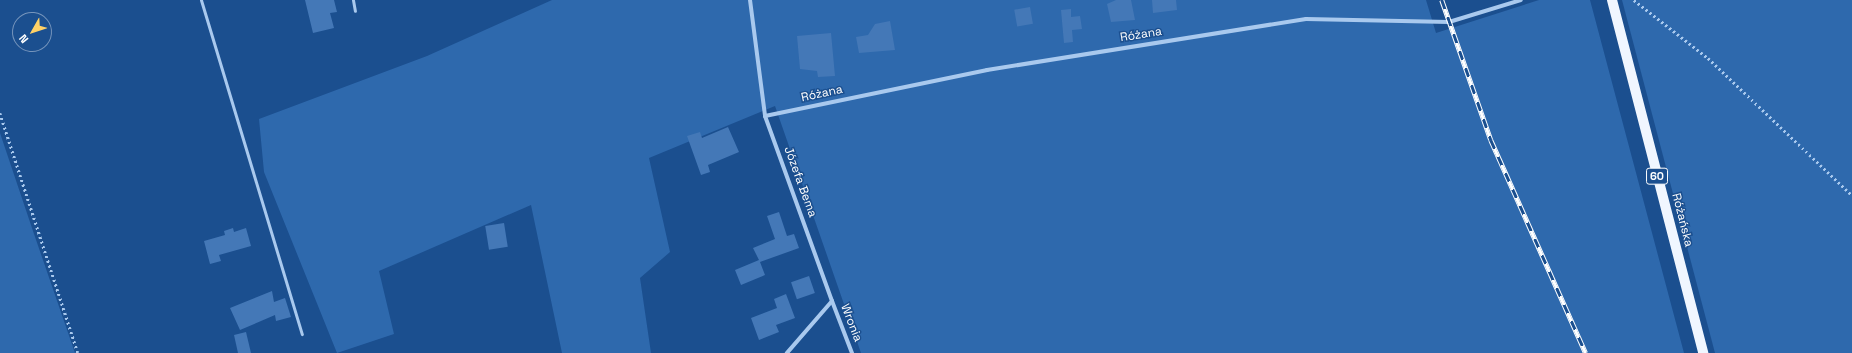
<!DOCTYPE html>
<html>
<head>
<meta charset="utf-8">
<style>
  body { margin:0 }
  #map { position:relative; width:1852px; height:353px; overflow:hidden; background:#1b4f8f; font-family:"Space Grotesk",sans-serif }
  div>[style] { position:absolute }
  [style*='--x'] { left:calc(var(--x)*1px); top:calc(var(--y)*1px); width:calc(var(--w)*1px); rotate:calc(var(--a)*1deg) }
  .green>* { inset:0; background:#2e69ad }
  .building>* { inset:0; background:#4478b7; transform-origin:0 0 }
  .path>* { height:2.5px; margin-top:-1.25px; transform-origin:0; background:repeating-linear-gradient(90deg,#a9c9ee 0 2px,transparent 0 5px) }
  .service>* { height:3px; margin:-1.5px; padding:0 1.5px; transform-origin:1.5px; border-radius:1.5px; background:#a9c9ee }
  .minor>* { height:4px; margin:-2px; padding:0 2px; transform-origin:2px; border-radius:2px; background:#a9c9ee }
  .primary>* { height:10px; margin:-5px; padding:0 5px; transform-origin:5px; border-radius:5px; background:#f0f6ff }
  .rail>* { height:4.5px; margin-top:-2.25px; transform-origin:0; background:repeating-linear-gradient(90deg,#1b4f8f 0 9px,#fff 0 18px); box-sizing:border-box; border-block:1px solid #fff }
  span { translate:-50% -50%; white-space:nowrap; text-align:center; line-height:1.15; -webkit-text-stroke:3px #1b4f8f; paint-order:stroke }
  .shield-label span { padding:1px 3px; background:#1b4f8f; border:1px solid; border-radius:3px; -webkit-text-stroke-width:0 }
  .shield-label { font-size:11px; color:#fff; font-weight:700 }
  .street-label { font-size:12px; color:#fff }
  .north { position:absolute; left:12px; top:12px; width:40px; height:40px; box-sizing:border-box; background:#1b4f8f; border:1px solid #7695bc; border-radius:50%; rotate:231deg; font-size:11px; font-weight:700; line-height:16px; text-align:center; color:#fff }
  .north::after { content:''; display:block; margin:auto; width:14px; height:18px; background:#ffd166; clip-path:polygon(50% 0,100% 100%,50% 72%,0 100%) }
</style>
</head>
<body>
<div id="map">
  <div class="green">
    <div style="clip-path:polygon(552px 0,1426px 0,1436px 33px,1539px 0,1590px 0,1684px 353px,861px 353px,775px 106px,649px 158px,670px 252px,640px 278px,651px 353px,562px 353px,531px 205px,379px 271px,394px 334px,337px 353px,264px 172px,259px 119px,427px 56px)"></div>
    <div style="clip-path:polygon(1622px 0,1852px 0,1852px 353px,1715px 353px)"></div>
    <div style="clip-path:polygon(0 133px,33px 231px,75px 353px,0 353px)"></div>
  </div>
  <div class="building">
    <div style="clip-path:polygon(305px 0,334px 0,337px 12px,330px 13px,334px 28px,313px 33px)"></div>
    <div style="clip-path:polygon(1116px 0,1131px 0,1135px 20px,1111px 22px,1107px 4px)"></div>
    <div style="clip-path:polygon(1152px 0,1176px 0,1177px 10px,1153px 13px)"></div>
    <div style="left:1030px;top:7px;width:17px;height:16px;rotate:80deg"></div>
    <div style="clip-path:polygon(1071px 9px,1071px 17px,1080px 16px,1082px 29px,1072px 30px,1073px 42px,1064px 43px,1061px 10px)"></div>
    <div style="clip-path:polygon(890px 21px,895px 50px,859px 53px,856px 37px,868px 35px,875px 24px)"></div>
    <div style="clip-path:polygon(831px 33px,835px 76px,818px 77px,817px 71px,800px 69px,797px 36px)"></div>
    <div style="clip-path:polygon(728px 127px,739px 152px,708px 165px,710px 172px,701px 175px,687px 136px,700px 132px,702px 138px)"></div>
    <div style="clip-path:polygon(779px 212px,787px 236px,794px 234px,799px 248px,760px 262px,765px 275px,741px 285px,735px 270px,759px 260px,753px 248px,775px 239px,767px 216px)"></div>
    <div style="left:504px;top:223px;width:24px;height:19px;rotate:81deg"></div>
    <div style="clip-path:polygon(233px 228px,234px 232px,246px 228px,251px 246px,219px 255px,221px 261px,210px 264px,204px 241px,225px 235px,224px 231px)"></div>
    <div style="left:809px;top:276px;width:18px;height:19px;rotate:71deg"></div>
    <div style="clip-path:polygon(272px 291px,274px 302px,285px 298px,291px 317px,276px 321px,275px 315px,240px 330px,230px 308px)"></div>
    <div style="clip-path:polygon(786px 294px,795px 318px,776px 325px,779px 332px,759px 340px,751px 318px,777px 308px,774px 299px)"></div>
    <div style="clip-path:polygon(246px 332px,251px 353px,238px 353px,234px 335px)"></div>
  </div>
  <div class="path">
    <div style="--x:1634;--y:0;--w:94;--a:38.1"></div>
    <div style="--x:1708;--y:58;--w:199;--a:43.6"></div>
    <div style="--x:0;--y:113;--w:252;--a:72"></div>
  </div>
  <div class="service">
    <div style="--x:201;--y:0;--w:349;--a:73.2"></div>
    <div style="--x:353;--y:0;--w:11;--a:80"></div>
  </div>
  <div class="minor">
    <div style="--x:750;--y:0;--w:117;--a:82.6"></div>
    <div style="--x:765;--y:116;--w:197;--a:70.1"></div>
    <div style="--x:832;--y:301;--w:69;--a:130.9"></div>
    <div style="--x:765;--y:116;--w:227;--a:-11.7"></div>
    <div style="--x:987;--y:70;--w:323;--a:-9.1"></div>
    <div style="--x:1306;--y:19;--w:143;--a:1.2"></div>
    <div style="--x:1449;--y:22;--w:75;--a:-17"></div>
    <div style="--x:832;--y:301;--w:56;--a:69"></div>
  </div>
  <div class="primary">
    <div style="--x:1612;--y:0;--w:365;--a:75.5"></div>
  </div>
  <div class="rail">
    <div style="--x:1442;--y:0;--w:148;--a:70.7"></div>
    <div style="--x:1491;--y:140;--w:233;--a:66"></div>
  </div>
  <div class="shield-label">
    <span style="left:1657px;top:176px">60</span>
  </div>
  <div class="street-label">
    <span style="left:1141px;top:35px;rotate:-9deg">Różana</span>
    <span style="left:822px;top:94px;rotate:-12deg">Różana</span>
    <span style="left:800px;top:182px;rotate:70deg">Józefa Bema</span>
    <span style="left:1682px;top:220px;rotate:76deg">Różańska</span>
    <span style="left:851px;top:323px;rotate:69deg">Wronia</span>
  </div>
  <div class="north">N</div>
</div>
</body>
</html>
